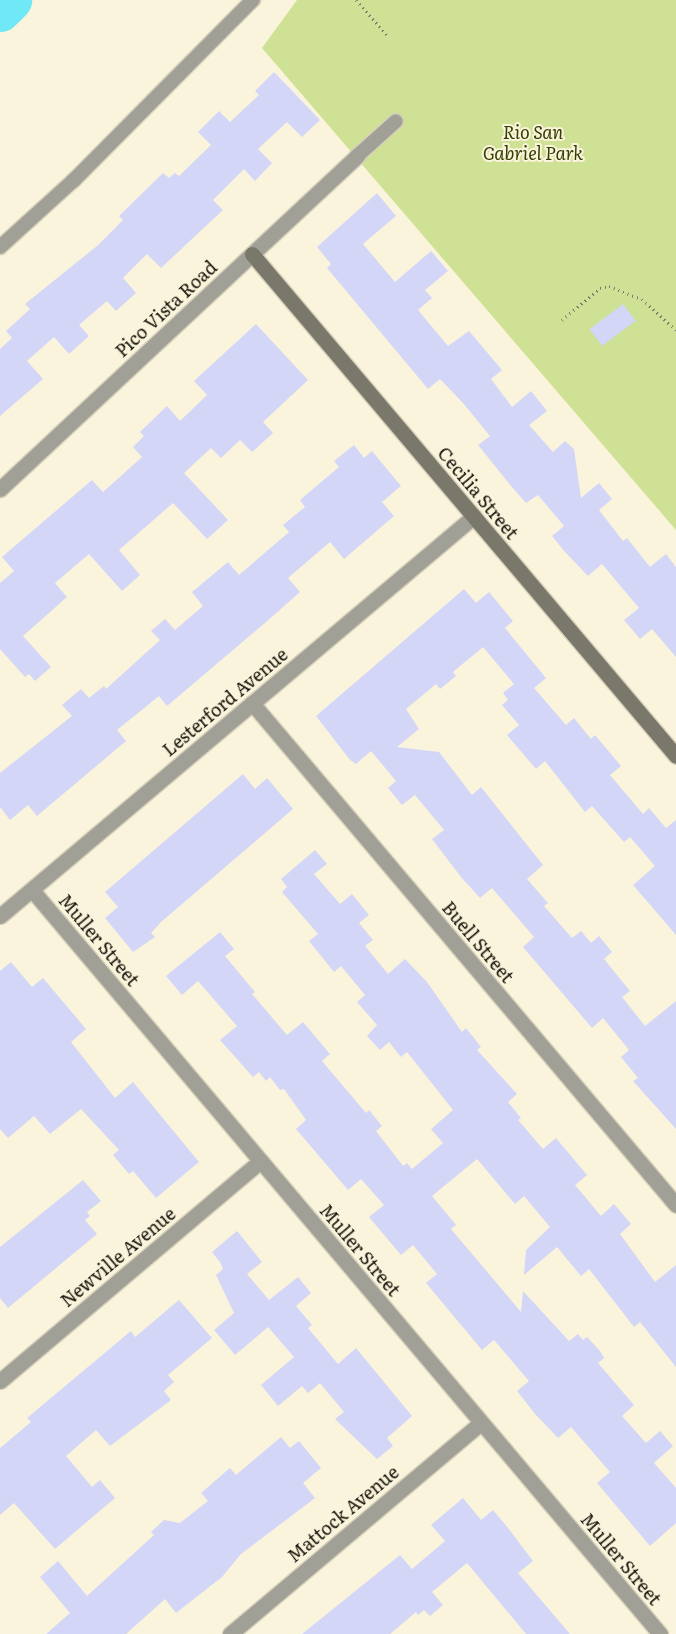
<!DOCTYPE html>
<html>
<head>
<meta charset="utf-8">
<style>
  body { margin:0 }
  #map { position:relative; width:676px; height:1634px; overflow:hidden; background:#fbf4dc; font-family:Literata,serif }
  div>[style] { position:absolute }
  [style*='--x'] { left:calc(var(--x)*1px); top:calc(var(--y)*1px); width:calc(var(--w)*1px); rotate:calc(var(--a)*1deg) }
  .green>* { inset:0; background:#cee194 }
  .river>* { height:41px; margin:-20.5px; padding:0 20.5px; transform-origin:20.5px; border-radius:20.5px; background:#70e8f5 }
  .building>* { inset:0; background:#d3d6f6; transform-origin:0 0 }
  .path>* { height:3px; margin-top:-1.5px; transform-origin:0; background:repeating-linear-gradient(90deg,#7e796a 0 1px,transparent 0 5px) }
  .roads { filter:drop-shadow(1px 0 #d7d0bb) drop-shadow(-1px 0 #d7d0bb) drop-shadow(0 1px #d7d0bb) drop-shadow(0 -1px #d7d0bb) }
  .lane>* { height:14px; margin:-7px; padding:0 7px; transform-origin:7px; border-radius:7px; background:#a1a096 }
  .street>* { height:15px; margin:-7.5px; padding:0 7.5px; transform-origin:7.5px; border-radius:7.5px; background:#a1a096 }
  .secondary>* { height:15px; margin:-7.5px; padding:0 7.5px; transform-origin:7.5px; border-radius:7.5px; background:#79786a }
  span { translate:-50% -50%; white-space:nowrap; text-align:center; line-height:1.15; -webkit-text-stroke:4px #fbf4dc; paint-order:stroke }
  .park-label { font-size:18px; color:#333e00; font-style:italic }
  .street-label { font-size:18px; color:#17140c }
</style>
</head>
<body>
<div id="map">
  <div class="green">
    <div style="clip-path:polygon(297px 0,676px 0,676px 530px,262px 48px)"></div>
  </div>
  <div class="river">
    <div style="--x:0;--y:11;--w:16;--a:-45"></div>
  </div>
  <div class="building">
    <div style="clip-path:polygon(274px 72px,320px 120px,302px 137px,287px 122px,258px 149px,272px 163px,255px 181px,244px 169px,213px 200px,223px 210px,161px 268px,147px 254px,123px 278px,136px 293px,116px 311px,107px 301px,79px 325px,89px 336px,69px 354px,54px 337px,27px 361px,43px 379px,0 416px,0 349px,12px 338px,6px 331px,30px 309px,25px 304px,97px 246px,123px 220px,119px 216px,163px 173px,169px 178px,175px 173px,179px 176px,211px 145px,198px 132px,219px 111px,230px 122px,259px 95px,255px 91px)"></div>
    <div style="clip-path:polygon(377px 193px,396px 216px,363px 244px,395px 282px,431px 251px,448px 271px,425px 290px,432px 298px,418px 310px,448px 346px,469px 331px,502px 370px,491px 379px,512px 407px,531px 391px,547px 411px,529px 425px,553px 452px,565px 441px,574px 449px,581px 498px,599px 483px,612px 499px,599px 510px,623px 541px,627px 538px,650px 567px,666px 554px,676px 567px,676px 657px,652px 629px,640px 639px,624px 620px,639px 608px,602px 564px,588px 576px,565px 552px,552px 536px,564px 526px,538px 495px,526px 503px,511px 486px,478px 445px,490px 436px,463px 403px,440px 379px,428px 389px,327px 268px,331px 264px,317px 247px)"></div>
    <div style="left:623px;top:304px;width:21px;height:42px;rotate:53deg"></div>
    <div style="clip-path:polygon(256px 324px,308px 380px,263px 422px,273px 433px,252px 452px,240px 440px,221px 458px,211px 448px,184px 473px,228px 520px,207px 539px,173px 503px,119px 550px,140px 575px,122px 591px,89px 554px,55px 583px,67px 597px,23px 636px,51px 667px,35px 681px,29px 674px,25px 677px,0 649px,0 583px,14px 571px,2px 557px,92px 480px,103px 492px,142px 457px,133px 447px,144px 436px,140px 432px,167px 406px,180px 421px,207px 395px,194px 381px)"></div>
    <div style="clip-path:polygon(354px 445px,364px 458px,372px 451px,401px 486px,382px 502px,394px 516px,344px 559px,330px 542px,288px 578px,300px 592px,265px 623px,167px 706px,159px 696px,117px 730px,126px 741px,37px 816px,28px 805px,10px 820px,0 807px,0 773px,72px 716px,62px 705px,81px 689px,89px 698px,104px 686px,106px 689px,160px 640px,151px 631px,165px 619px,175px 630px,203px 606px,192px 592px,228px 562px,239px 575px,289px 532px,283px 525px,305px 507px,300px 500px,339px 467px,334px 461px)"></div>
    <div style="clip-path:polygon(464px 589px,476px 603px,489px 592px,513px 621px,505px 628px,546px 678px,534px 688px,566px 725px,574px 718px,591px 739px,595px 735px,621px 766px,610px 775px,643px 814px,649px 808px,666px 828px,676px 820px,676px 935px,633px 885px,655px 866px,630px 837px,624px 842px,592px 806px,585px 812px,545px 761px,536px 769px,507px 735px,519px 725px,502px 705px,508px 700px,503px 693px,514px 684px,483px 647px,453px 672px,456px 676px,440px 689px,436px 684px,406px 709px,419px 729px,397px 747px,439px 752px,472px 795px,481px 787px,543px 865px,527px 879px,548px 903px,544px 906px,572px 938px,581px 931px,591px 943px,599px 936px,612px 952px,604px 959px,630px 991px,622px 997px,645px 1026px,676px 1001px,676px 1129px,633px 1081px,638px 1078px,621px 1057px,629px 1050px,603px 1018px,592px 1028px,523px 947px,534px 937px,492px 888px,480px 898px,461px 877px,432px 839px,444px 830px,415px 795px,402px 805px,388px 788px,396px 781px,371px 751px,356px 764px,350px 760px,316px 716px)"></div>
    <div style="clip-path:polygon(243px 774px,255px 789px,267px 778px,293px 809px,161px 922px,151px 933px,155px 937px,133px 952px,105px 918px,118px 907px,105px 892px)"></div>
    <div style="clip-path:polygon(315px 850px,327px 864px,314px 874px,340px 904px,352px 894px,369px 915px,359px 923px,373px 940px,365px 946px,388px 974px,405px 959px,427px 982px,462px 1032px,466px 1028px,481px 1047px,477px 1050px,517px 1094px,508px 1102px,521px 1118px,518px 1120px,543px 1149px,556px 1138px,587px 1175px,575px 1185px,601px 1216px,614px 1204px,631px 1224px,620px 1234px,655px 1282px,676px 1265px,676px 1367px,640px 1322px,634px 1327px,589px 1269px,581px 1276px,557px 1247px,524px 1275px,526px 1250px,550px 1227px,524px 1196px,515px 1204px,477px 1159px,432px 1196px,456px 1225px,451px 1229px,521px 1312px,523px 1291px,569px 1341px,578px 1334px,583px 1340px,587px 1337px,600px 1351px,604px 1358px,598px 1363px,634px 1405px,622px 1416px,646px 1443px,660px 1431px,673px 1446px,654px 1463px,676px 1488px,676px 1523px,650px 1546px,597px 1483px,610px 1472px,571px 1427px,558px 1438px,536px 1415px,517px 1391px,529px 1381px,494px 1340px,482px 1350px,426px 1283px,437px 1274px,413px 1245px,401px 1255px,369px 1217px,384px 1205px,361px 1179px,348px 1190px,296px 1129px,306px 1120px,284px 1089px,280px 1090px,270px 1077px,266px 1081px,259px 1072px,253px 1077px,220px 1040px,237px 1026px,198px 981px,182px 995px,166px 976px,220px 932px,234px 949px,225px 956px,255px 992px,252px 994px,287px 1035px,303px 1022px,330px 1054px,322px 1061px,366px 1113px,369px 1110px,382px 1126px,376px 1131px,403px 1166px,407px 1163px,412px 1169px,443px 1143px,431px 1129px,453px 1110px,407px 1052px,401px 1057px,389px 1042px,380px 1050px,367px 1036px,377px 1025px,357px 1002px,365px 995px,341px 966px,334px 972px,309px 941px,318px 934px,282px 892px,287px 887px,281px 879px)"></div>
    <div style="clip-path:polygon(11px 962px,32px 987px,43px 978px,86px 1029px,71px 1042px,115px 1098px,133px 1082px,199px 1162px,156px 1198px,133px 1171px,129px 1174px,113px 1155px,119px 1150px,81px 1109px,50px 1134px,34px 1116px,8px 1138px,0 1129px,0 971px)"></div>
    <div style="clip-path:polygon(83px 1180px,101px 1201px,87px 1212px,90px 1216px,85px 1220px,97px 1234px,8px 1308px,0 1298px,0 1247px)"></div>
    <div style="clip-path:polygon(237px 1231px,262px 1262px,247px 1274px,269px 1300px,298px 1277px,311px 1293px,296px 1306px,312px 1325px,308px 1328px,338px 1364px,356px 1348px,412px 1416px,387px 1438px,393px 1446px,377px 1459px,335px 1419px,344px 1412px,320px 1383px,308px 1393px,302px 1386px,278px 1406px,261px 1385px,294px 1357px,268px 1327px,235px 1355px,214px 1330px,234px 1313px,216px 1275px,223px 1269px,220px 1262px,212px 1252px)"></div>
    <div style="clip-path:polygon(179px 1300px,212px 1338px,168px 1375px,174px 1382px,164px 1391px,171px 1400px,110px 1446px,96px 1430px,66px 1456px,92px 1487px,100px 1480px,115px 1498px,55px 1549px,14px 1503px,0 1515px,0 1448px,31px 1422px,27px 1418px,119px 1341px,131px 1331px,135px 1337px)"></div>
    <div style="clip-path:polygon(281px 1437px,290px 1448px,299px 1441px,321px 1468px,303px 1483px,315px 1498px,241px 1554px,222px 1577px,176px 1613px,165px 1599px,126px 1634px,46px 1634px,70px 1613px,40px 1577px,58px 1561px,87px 1596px,154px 1535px,151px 1532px,164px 1520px,180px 1523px,208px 1501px,201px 1493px,230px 1468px,236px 1475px)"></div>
    <div style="clip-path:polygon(463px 1498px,481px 1520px,493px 1510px,508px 1528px,533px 1561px,518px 1573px,570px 1634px,526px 1634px,467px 1563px,432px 1592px,443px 1605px,430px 1616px,424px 1610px,418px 1615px,416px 1612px,390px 1634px,302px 1634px,400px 1555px,412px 1569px,445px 1541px,431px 1525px)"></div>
  </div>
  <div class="path">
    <div style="--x:356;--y:0;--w:50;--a:48.3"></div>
    <div style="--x:562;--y:320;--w:50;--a:-40.1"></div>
    <div style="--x:600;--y:288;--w:9;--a:-13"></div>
    <div style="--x:609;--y:286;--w:35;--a:22"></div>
    <div style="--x:642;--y:299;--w:46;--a:42.4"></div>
  </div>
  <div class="roads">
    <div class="lane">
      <div style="--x:357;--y:156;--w:52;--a:-41.9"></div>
      <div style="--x:0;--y:247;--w:100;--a:-42.2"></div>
      <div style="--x:74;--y:180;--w:254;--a:-45.2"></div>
    </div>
    <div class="street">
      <div style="--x:0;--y:489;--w:488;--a:-43"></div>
      <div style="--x:252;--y:703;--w:657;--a:49.81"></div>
      <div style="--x:32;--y:890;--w:974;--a:49.83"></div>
      <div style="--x:0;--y:916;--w:620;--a:-40.16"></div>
      <div style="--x:0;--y:1381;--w:341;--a:-40.2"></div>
      <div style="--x:230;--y:1634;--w:328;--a:-40.1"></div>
    </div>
    <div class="secondary">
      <div style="--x:252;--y:254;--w:657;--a:49.81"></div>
    </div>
  </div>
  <div class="park-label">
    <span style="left:533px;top:143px">Rio San<br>Gabriel Park</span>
  </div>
  <div class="street-label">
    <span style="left:166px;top:309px;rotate:-43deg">Pico Vista Road</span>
    <span style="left:478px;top:493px;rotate:50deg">Cecilia Street</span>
    <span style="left:225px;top:702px;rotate:-40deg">Lesterford Avenue</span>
    <span style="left:99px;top:940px;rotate:50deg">Muller Street</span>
    <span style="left:478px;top:942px;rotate:50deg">Buell Street</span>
    <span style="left:360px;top:1250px;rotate:50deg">Muller Street</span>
    <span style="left:118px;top:1257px;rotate:-40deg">Newville Avenue</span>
    <span style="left:343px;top:1514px;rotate:-40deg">Mattock Avenue</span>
    <span style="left:621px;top:1559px;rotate:50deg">Muller Street</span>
  </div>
</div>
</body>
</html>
